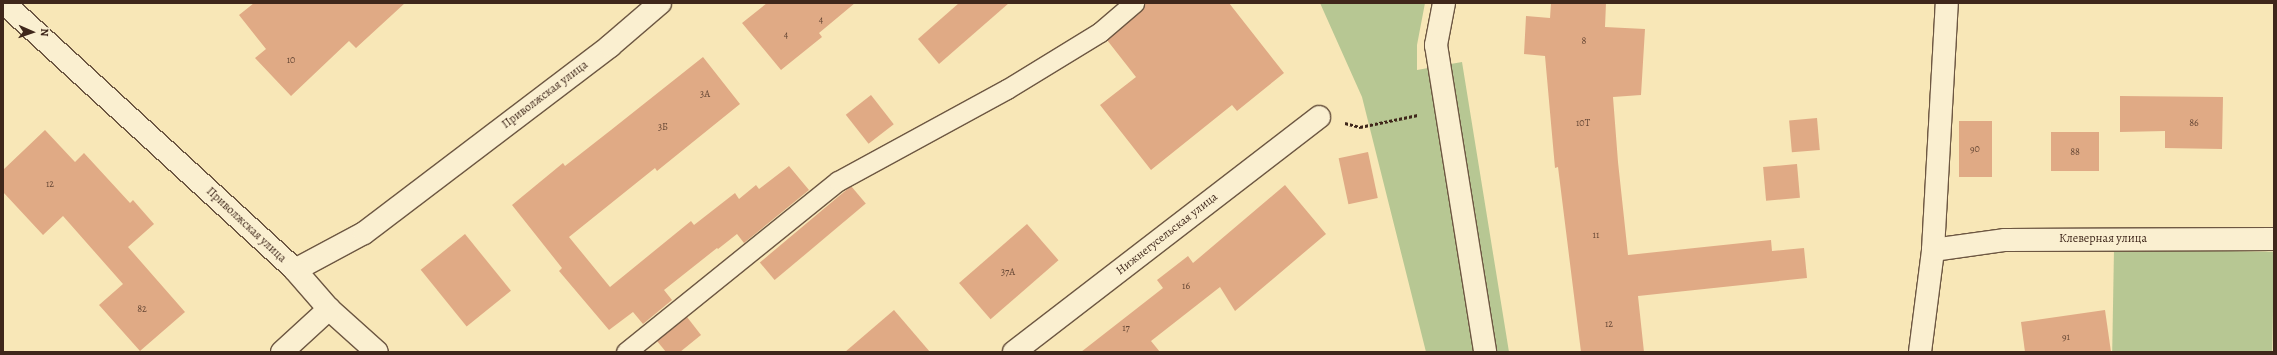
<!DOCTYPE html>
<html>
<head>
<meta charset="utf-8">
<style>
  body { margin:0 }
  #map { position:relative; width:2277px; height:355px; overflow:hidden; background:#f8e7b7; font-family:Alegreya,serif }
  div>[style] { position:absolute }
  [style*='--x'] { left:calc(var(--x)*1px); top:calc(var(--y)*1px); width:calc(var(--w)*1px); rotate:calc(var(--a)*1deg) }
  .green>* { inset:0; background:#b7c793; transform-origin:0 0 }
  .building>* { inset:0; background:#e0aa85; transform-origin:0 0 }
  .path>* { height:2.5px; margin-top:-1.25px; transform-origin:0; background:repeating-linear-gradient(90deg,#3f271b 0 3px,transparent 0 5px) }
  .roads { filter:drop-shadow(1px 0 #6d5742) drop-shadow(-1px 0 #6d5742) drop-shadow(0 1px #6d5742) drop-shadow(0 -1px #6d5742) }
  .lane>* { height:19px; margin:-9.5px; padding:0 9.5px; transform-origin:9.5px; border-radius:9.5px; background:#faefd0 }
  .street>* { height:22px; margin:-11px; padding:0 11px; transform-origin:11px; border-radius:11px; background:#faefd0 }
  span { translate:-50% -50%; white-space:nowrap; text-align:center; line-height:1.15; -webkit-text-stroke:4px #faefd0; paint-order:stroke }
  .number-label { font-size:10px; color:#674836 }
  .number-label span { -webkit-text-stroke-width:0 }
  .street-label { font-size:12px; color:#3f271b }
  .frame { position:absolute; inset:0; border:4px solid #3f271b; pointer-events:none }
  .north { position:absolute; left:12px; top:12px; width:40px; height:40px; -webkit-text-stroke:3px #faefd0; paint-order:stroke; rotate:92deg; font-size:11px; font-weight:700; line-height:16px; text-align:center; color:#3f271b }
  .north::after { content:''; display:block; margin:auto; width:14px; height:18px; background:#3f271b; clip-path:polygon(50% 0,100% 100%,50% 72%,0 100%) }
</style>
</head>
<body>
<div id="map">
  <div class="green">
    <div style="clip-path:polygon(1320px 3px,1425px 3px,1417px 45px,1417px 70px,1462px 62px,1509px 352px,1426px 352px,1362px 97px)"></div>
    <div style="left:2114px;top:249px;width:160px;height:104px;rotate:1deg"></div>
  </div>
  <div class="building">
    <div style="clip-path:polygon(254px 3px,405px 3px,356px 48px,349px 41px,291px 96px,255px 58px,266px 49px,239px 15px)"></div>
    <div style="clip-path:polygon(767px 3px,855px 3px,819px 33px,822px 37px,781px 70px,742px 23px)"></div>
    <div style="clip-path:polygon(959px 3px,1009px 3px,939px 64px,918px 39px)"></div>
    <div style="clip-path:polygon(1146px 3px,1229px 3px,1284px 73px,1237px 111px,1232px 105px,1151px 170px,1100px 105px,1136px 77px,1107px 40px,1141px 11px)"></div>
    <div style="clip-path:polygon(1551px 3px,1606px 3px,1605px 27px,1645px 29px,1641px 95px,1613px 97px,1618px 162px,1628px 255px,1771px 240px,1772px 251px,1804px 248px,1807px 278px,1638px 296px,1644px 352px,1581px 352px,1558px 167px,1555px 168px,1545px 56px,1524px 54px,1526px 16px,1550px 18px)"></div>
    <div style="clip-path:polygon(703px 57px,740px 104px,657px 171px,655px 168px,569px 237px,610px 287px,691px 221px,694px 225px,735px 193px,739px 199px,756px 185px,759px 189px,789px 166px,809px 190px,744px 243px,737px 234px,718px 249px,717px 248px,664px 290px,672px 300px,643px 324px,633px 312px,609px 330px,559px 271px,562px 268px,512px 205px,563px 163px,565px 166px,611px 130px)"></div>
    <div style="left:871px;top:95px;width:37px;height:32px;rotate:52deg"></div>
    <div style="clip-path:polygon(2120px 96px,2223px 97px,2222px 149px,2165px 148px,2165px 131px,2120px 132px)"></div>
    <div style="left:1817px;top:118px;width:32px;height:28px;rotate:85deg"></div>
    <div style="left:1959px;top:121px;width:33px;height:56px"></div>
    <div style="clip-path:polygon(45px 130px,75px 162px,84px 153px,130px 203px,133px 200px,154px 224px,128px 247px,185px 312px,140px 351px,99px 305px,123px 284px,63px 216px,43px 235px,3px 192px,3px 170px)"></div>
    <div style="left:2051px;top:132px;width:48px;height:39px"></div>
    <div style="left:1368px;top:152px;width:47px;height:30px;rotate:78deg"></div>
    <div style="left:1797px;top:164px;width:34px;height:34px;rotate:85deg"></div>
    <div style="clip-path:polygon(1285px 185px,1326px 234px,1235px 311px,1220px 287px,1151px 341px,1160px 352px,1081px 352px,1163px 288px,1157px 280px,1188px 256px,1193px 263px)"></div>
    <div style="left:851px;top:186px;width:23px;height:119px;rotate:50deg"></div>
    <div style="left:1027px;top:224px;width:48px;height:90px;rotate:49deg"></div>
    <div style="left:465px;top:234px;width:73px;height:57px;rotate:51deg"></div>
    <div style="clip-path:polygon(894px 310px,930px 352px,845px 352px)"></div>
    <div style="clip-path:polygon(2105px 310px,2111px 352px,2025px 352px,2021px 322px)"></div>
    <div style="clip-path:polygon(687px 317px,701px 335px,680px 352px,666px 352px,657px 341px)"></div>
  </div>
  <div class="path">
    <div style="--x:1345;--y:123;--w:16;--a:15"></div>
    <div style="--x:1360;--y:127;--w:59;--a:-11.7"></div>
  </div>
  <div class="roads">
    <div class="lane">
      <div style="--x:626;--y:352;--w:272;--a:-38.9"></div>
      <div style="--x:838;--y:181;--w:192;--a:-28.6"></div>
      <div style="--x:1007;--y:89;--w:109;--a:-31.5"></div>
      <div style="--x:1100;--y:32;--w:45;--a:-40.5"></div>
    </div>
    <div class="street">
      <div style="--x:4;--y:3;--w:395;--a:42.5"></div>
      <div style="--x:295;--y:270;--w:78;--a:-28.2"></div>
      <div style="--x:364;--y:233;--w:309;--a:-37.2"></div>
      <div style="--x:610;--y:46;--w:66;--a:-40.7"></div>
      <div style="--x:1444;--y:3;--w:43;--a:100.8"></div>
      <div style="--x:1436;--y:45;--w:311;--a:80.9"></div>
      <div style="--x:1933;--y:250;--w:73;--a:-7.9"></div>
      <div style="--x:2005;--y:240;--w:269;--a:-0.2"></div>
      <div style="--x:295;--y:270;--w:52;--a:48.9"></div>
      <div style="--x:329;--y:309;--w:64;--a:41.9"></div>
      <div style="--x:282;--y:352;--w:64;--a:-42.5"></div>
      <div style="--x:1014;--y:352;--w:385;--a:-37.6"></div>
      <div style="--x:1920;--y:352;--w:103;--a:-82.7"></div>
      <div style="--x:1933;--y:250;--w:247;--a:-86.8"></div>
    </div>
  </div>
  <div class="number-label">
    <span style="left:821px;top:20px">4</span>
    <span style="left:786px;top:35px">4</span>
    <span style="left:1584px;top:41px">8</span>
    <span style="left:291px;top:60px">10</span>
    <span style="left:705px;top:94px">3А</span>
    <span style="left:1583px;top:123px">10Т</span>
    <span style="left:2194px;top:123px">86</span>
    <span style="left:663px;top:127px">3Б</span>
    <span style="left:1975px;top:149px">90</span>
    <span style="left:2075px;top:152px">88</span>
    <span style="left:50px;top:184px">12</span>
    <span style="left:1596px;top:235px">11</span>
    <span style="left:1008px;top:272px">37А</span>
    <span style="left:1186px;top:286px">16</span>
    <span style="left:142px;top:309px">82</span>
    <span style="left:1609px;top:324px">12</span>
    <span style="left:1126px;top:328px">17</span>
    <span style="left:2066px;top:337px">91</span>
  </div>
  <div class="street-label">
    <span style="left:545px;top:95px;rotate:-37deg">Приволжская улица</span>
    <span style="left:246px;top:225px;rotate:43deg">Приволжская улица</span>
    <span style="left:1167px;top:234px;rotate:-38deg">Нижнегусельская улица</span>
    <span style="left:2103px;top:239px">Клеверная улица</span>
  </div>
  <div class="frame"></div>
  <div class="north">N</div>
</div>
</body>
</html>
